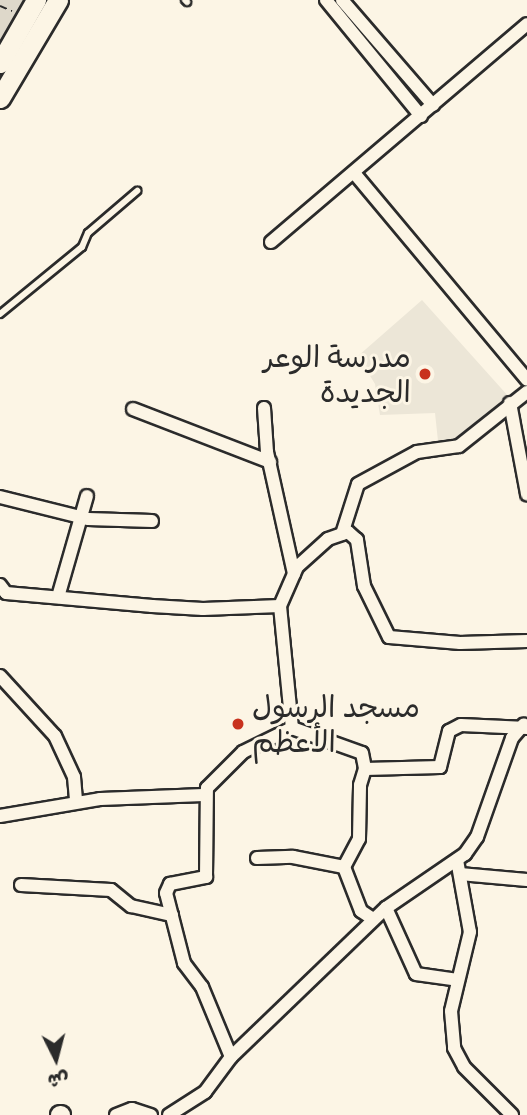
<!DOCTYPE html>
<html>
<head>
<meta charset="utf-8">
<style>
  body { margin:0 }
  #map { position:relative; width:527px; height:1115px; overflow:hidden; background:#fcf5e5; font-family:Caveat,"Playpen Sans Arabic",sans-serif }
  div>[style] { position:absolute }
  [style*='--x'] { left:calc(var(--x)*1px); top:calc(var(--y)*1px); width:calc(var(--w)*1px); rotate:calc(var(--a)*1deg) }
  .built>* { inset:0; background:#ece6d7 }
  .green>* { inset:0; background:#ded8ca }
  .path>* { height:2px; margin-top:-1px; transform-origin:0; background:repeating-linear-gradient(90deg,#2b2b2b 0 7px,transparent 0 12px) }
  .roads { filter:drop-shadow(2px 0 #2b2b2b) drop-shadow(-2px 0 #2b2b2b) drop-shadow(0 2px #2b2b2b) drop-shadow(0 -2px #2b2b2b) }
  .lane>* { height:6px; margin:-3px; padding:0 3px; transform-origin:3px; border-radius:3px; background:#fcf5e5 }
  .street>* { height:12px; margin:-6px; padding:0 6px; transform-origin:6px; border-radius:6px; background:#fcf5e5 }
  .secondary>* { height:18px; margin:-9px; padding:0 9px; transform-origin:9px; border-radius:9px; background:#fcf5e5 }
  .primary>* { height:19px; margin:-9.5px; padding:0 9.5px; transform-origin:9.5px; border-radius:9.5px; background:#fcf5e5 }
  .dots>* { width:19px; height:19px; translate:-50% -50%; box-sizing:border-box; border:4px solid #fcf5e5; border-radius:50% }
  span { translate:-50% -50%; white-space:nowrap; text-align:center; line-height:1.15; -webkit-text-stroke:6px #fcf5e5; paint-order:stroke }
  .poi-label { font-size:30px; color:#2b2b2b }
  .right { translate:-100% -50%; text-align:right }
  .left { translate:0 -50%; text-align:left }
  .north { position:absolute; left:21px; top:1024px; width:70px; height:70px; -webkit-text-stroke:5px #fcf5e5; paint-order:stroke; rotate:174deg; font-size:19px; font-weight:700; line-height:28px; text-align:center; color:#2b2b2b }
  .north::after { content:''; display:block; margin:auto; width:24px; height:32px; background:#2b2b2b; clip-path:polygon(50% 0,100% 100%,50% 72%,0 100%) }
</style>
</head>
<body>
<div id="map">
  <div class="built">
    <div style="clip-path:polygon(422px 300px,509px 397px,451px 443px,438px 441px,435px 413px,380px 415px,375px 384px,358px 356px)"></div>
  </div>
  <div class="green">
    <div style="clip-path:polygon(0 0,27px 0,0 47px)"></div>
  </div>
  <div class="path">
    <div style="--x:0;--y:6;--w:13;--a:23"></div>
  </div>
  <div class="roads">
    <div class="lane">
      <div style="--x:185;--y:0;--w:3;--a:45"></div>
      <div style="--x:0;--y:314;--w:106;--a:-39.3"></div>
      <div style="--x:82;--y:247;--w:15;--a:-67"></div>
      <div style="--x:88;--y:233;--w:65;--a:-40.6"></div>
    </div>
    <div class="street">
      <div style="--x:326;--y:0;--w:150;--a:50.7"></div>
      <div style="--x:342;--y:0;--w:139;--a:49.1"></div>
      <div style="--x:355;--y:174;--w:268;--a:50.1"></div>
      <div style="--x:271;--y:242;--w:336;--a:-40.4"></div>
      <div style="--x:510;--y:403;--w:93;--a:79.4"></div>
      <div style="--x:264;--y:408;--w:44;--a:86.1"></div>
      <div style="--x:267;--y:452;--w:125;--a:77.5"></div>
      <div style="--x:133;--y:409;--w:147;--a:21.1"></div>
      <div style="--x:0;--y:497;--w:91;--a:14"></div>
      <div style="--x:88;--y:519;--w:64;--a:1.8"></div>
      <div style="--x:342;--y:534;--w:52;--a:-72.3"></div>
      <div style="--x:358;--y:484;--w:67;--a:-28.5"></div>
      <div style="--x:417;--y:452;--w:42;--a:-8.1"></div>
      <div style="--x:459;--y:446;--w:87;--a:-38.5"></div>
      <div style="--x:0;--y:585;--w:10;--a:53"></div>
      <div style="--x:6;--y:593;--w:147;--a:5.1"></div>
      <div style="--x:152;--y:606;--w:51;--a:3.4"></div>
      <div style="--x:203;--y:609;--w:77;--a:-2.2"></div>
      <div style="--x:58;--y:597;--w:105;--a:-74"></div>
      <div style="--x:527;--y:641;--w:67;--a:178.3"></div>
      <div style="--x:460;--y:643;--w:71;--a:-175.2"></div>
      <div style="--x:389;--y:637;--w:57;--a:-116.1"></div>
      <div style="--x:364;--y:586;--w:47;--a:-98.7"></div>
      <div style="--x:357;--y:540;--w:12;--a:-138"></div>
      <div style="--x:348;--y:532;--w:21;--a:161"></div>
      <div style="--x:328;--y:539;--w:42;--a:137.9"></div>
      <div style="--x:297;--y:567;--w:43;--a:113.6"></div>
      <div style="--x:280;--y:606;--w:123;--a:84.4"></div>
      <div style="--x:292;--y:728;--w:74;--a:19.7"></div>
      <div style="--x:362;--y:753;--w:16;--a:79"></div>
      <div style="--x:365;--y:769;--w:75;--a:-1.5"></div>
      <div style="--x:440;--y:767;--w:37;--a:-76"></div>
      <div style="--x:449;--y:731;--w:13;--a:-27"></div>
      <div style="--x:461;--y:725;--w:66;--a:2.6"></div>
      <div style="--x:0;--y:676;--w:81;--a:47.5"></div>
      <div style="--x:55;--y:736;--w:45;--a:65.1"></div>
      <div style="--x:74;--y:777;--w:24;--a:85"></div>
      <div style="--x:0;--y:816;--w:101;--a:-9.6"></div>
      <div style="--x:100;--y:799;--w:104;--a:-2.2"></div>
      <div style="--x:257;--y:858;--w:36;--a:-2"></div>
      <div style="--x:293;--y:857;--w:52;--a:11.1"></div>
      <div style="--x:344;--y:867;--w:47;--a:68.9"></div>
      <div style="--x:361;--y:911;--w:14;--a:34"></div>
      <div style="--x:457;--y:860;--w:73;--a:79.8"></div>
      <div style="--x:470;--y:932;--w:81;--a:103.5"></div>
      <div style="--x:451;--y:1011;--w:37;--a:85"></div>
      <div style="--x:454;--y:1048;--w:21;--a:62"></div>
      <div style="--x:464;--y:1067;--w:68;--a:45"></div>
      <div style="--x:344;--y:867;--w:32;--a:-62"></div>
      <div style="--x:359;--y:839;--w:54;--a:-88.9"></div>
      <div style="--x:360;--y:785;--w:17;--a:-73"></div>
      <div style="--x:460;--y:874;--w:67;--a:5.1"></div>
      <div style="--x:21;--y:885;--w:90;--a:3.2"></div>
      <div style="--x:111;--y:890;--w:26;--a:39"></div>
      <div style="--x:131;--y:906;--w:42;--a:12.4"></div>
      <div style="--x:386;--y:908;--w:72;--a:65.6"></div>
      <div style="--x:416;--y:974;--w:42;--a:8.1"></div>
      <div style="--x:231;--y:1057;--w:76;--a:-112.5"></div>
      <div style="--x:202;--y:987;--w:30;--a:-127"></div>
      <div style="--x:184;--y:963;--w:72;--a:-104.4"></div>
      <div style="--x:166;--y:893;--w:10;--a:-66"></div>
      <div style="--x:170;--y:884;--w:37;--a:-11"></div>
      <div style="--x:206;--y:877;--w:89;--a:-89.4"></div>
      <div style="--x:207;--y:788;--w:51;--a:-45"></div>
      <div style="--x:243;--y:752;--w:55;--a:-26.1"></div>
      <div style="--x:116;--y:1115;--w:17;--a:-21"></div>
      <div style="--x:132;--y:1109;--w:20;--a:18"></div>
      <div style="--x:169;--y:1115;--w:43;--a:-32.6"></div>
      <div style="--x:205;--y:1092;--w:44;--a:-53.4"></div>
      <div style="--x:231;--y:1057;--w:215;--a:-43.9"></div>
      <div style="--x:386;--y:908;--w:96;--a:-34.4"></div>
      <div style="--x:465;--y:854;--w:21;--a:-55"></div>
      <div style="--x:477;--y:837;--w:105;--a:-70.5"></div>
      <div style="--x:512;--y:738;--w:18;--a:-49"></div>
    </div>
    <div class="secondary">
      <div style="--x:60;--y:1115;--w:1;--a:0"></div>
    </div>
    <div class="primary">
      <div style="--x:0;--y:63;--w:73;--a:-60.3"></div>
      <div style="--x:0;--y:98;--w:114;--a:-59.4"></div>
    </div>
  </div>
  <div class="dots">
    <div style="left:425px;top:374px;background:#c8321e"></div>
    <div style="left:238px;top:724px;background:#c8321e"></div>
  </div>
  <div class="poi-label">
    <span class="right" style="left:411px;top:374px">مدرسة الوعر<br>الجديدة</span>
    <span class="left" style="left:252px;top:724px">مسجد الرسول<br>الأعظم</span>
  </div>
  <div class="north">ش</div>
</div>
</body>
</html>
